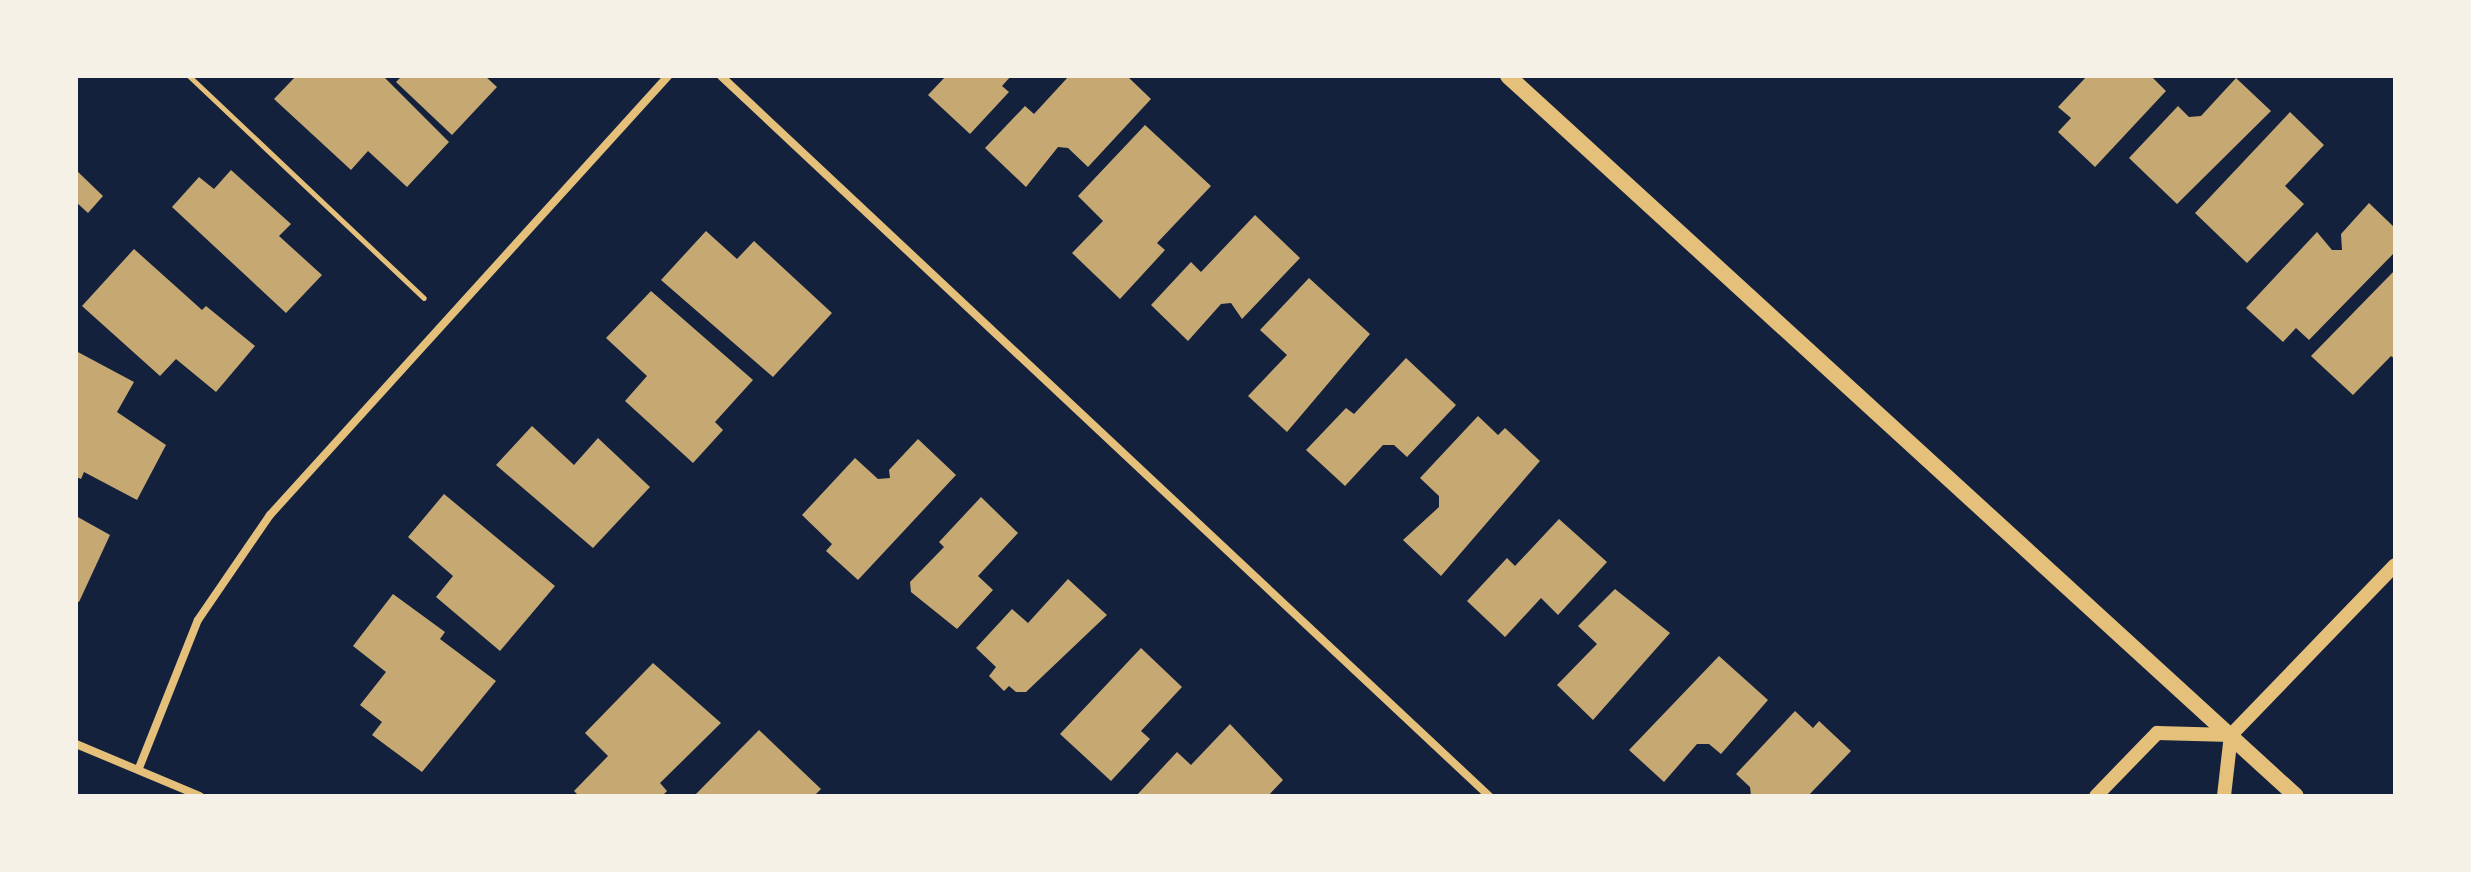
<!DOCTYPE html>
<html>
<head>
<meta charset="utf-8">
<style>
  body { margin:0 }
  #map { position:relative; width:2471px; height:872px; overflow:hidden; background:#14213d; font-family:Commissioner,sans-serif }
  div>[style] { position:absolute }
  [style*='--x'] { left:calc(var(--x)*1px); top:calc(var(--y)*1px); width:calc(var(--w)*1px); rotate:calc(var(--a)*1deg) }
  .building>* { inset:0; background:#c6a872 }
  .path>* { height:5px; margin:-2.5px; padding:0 2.5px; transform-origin:2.5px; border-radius:2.5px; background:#e5c07b }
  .minor>* { height:8px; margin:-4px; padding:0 4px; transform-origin:4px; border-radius:4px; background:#e5c07b }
  .tertiary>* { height:14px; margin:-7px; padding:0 7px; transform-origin:7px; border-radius:7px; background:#e5c07b }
  .secondary>* { height:16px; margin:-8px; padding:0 8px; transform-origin:8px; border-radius:8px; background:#e5c07b }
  span { translate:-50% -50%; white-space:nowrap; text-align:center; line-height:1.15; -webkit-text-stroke:6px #f6f1e7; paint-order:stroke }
  .frame { position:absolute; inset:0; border:78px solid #f6f1e7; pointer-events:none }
</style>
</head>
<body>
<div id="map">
  <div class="building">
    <div style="clip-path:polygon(296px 76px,383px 76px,449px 142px,407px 187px,368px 151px,351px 170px,274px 99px)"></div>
    <div style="clip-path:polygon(402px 76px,485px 76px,497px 87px,452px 135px,396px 82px)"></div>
    <div style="clip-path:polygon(946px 76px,1011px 76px,1002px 86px,1009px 92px,970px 134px,928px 95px)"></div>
    <div style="clip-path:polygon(1069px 76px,1127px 76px,1151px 99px,1088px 167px,1068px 148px,1058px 147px,1026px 187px,985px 148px,1025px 106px,1034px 114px)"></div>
    <div style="clip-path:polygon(2087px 76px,2151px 76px,2166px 91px,2095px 167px,2058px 132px,2071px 118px,2058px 107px)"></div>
    <div style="clip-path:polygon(2236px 78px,2271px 111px,2177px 204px,2129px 158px,2178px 106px,2189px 117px,2201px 116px)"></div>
    <div style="clip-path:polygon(2290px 112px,2324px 145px,2285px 186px,2304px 204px,2247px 263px,2195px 213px)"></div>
    <div style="clip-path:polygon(1145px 125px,1211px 186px,1157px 243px,1165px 250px,1120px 299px,1072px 253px,1103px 221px,1078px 196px)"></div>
    <div style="clip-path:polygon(76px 170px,103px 196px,88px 213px,76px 202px)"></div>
    <div style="clip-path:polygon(231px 170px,291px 224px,279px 236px,322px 275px,286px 313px,172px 207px,199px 177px,214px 189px)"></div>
    <div style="clip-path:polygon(2369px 203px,2395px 228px,2395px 252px,2309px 340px,2296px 328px,2283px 342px,2246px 308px,2317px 232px,2332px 250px,2342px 250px,2341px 234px)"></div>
    <div style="clip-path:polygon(1255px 215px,1300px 258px,1242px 319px,1231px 303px,1221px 304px,1188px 341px,1151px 305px,1191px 262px,1201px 272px)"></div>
    <div style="clip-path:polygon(706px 231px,737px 259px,754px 241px,832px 313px,773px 377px,661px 280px)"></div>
    <div style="clip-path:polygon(134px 249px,202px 310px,206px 306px,255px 346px,216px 392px,176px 359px,160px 376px,82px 306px)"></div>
    <div style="clip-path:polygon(2395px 270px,2395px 359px,2391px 356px,2353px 395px,2311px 356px)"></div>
    <div style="clip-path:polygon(1309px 278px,1370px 334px,1287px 432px,1248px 396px,1287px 355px,1260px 330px)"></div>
    <div style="clip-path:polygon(651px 291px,753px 380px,715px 422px,723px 430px,693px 463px,625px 401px,647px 376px,606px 338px)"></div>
    <div style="clip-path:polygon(76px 351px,134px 382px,117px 412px,166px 445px,137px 500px,84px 472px,81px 479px,76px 477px)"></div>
    <div style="clip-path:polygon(1406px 358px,1456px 405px,1407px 457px,1394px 445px,1383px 445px,1345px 486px,1306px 450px,1346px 408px,1354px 414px)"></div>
    <div style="clip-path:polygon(1478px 416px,1498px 435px,1505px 428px,1540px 461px,1441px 576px,1403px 540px,1439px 507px,1439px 496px,1420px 478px)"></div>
    <div style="clip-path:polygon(532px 426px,574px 465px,598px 438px,650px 487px,593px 548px,496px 465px)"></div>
    <div style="clip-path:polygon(918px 439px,956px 475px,858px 580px,826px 551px,832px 544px,802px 515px,855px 458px,878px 479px,890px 478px,889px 470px)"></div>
    <div style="clip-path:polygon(444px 494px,555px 586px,500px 651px,436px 597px,453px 576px,408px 537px)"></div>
    <div style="clip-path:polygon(981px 497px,1018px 533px,978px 576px,993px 590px,957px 629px,911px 592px,910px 582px,944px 547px,939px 542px)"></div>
    <div style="clip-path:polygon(76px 516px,110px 535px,79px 602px,76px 601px)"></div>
    <div style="clip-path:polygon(1559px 519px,1607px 562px,1558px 615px,1541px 598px,1505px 637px,1467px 601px,1507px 558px,1515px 566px)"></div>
    <div style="clip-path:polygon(1068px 579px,1107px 615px,1026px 692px,1016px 692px,1009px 686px,1004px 691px,989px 676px,996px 667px,976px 648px,1012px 609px,1028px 623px)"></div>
    <div style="clip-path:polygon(1615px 589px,1670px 633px,1593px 720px,1557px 685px,1597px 644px,1578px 626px)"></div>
    <div style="clip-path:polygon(393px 594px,445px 632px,440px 639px,496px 681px,422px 772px,372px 735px,382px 722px,360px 705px,386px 672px,353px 646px)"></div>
    <div style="clip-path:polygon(1141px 648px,1182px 687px,1141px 731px,1150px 739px,1111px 781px,1060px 734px)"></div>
    <div style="clip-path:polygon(1719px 656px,1768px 700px,1721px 754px,1709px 744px,1697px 744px,1664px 782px,1629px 750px)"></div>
    <div style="clip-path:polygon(653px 663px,721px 723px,660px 783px,667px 791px,662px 796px,579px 796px,574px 791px,608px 756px,585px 733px)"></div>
    <div style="clip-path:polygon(1795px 711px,1813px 728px,1819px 721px,1851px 751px,1808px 796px,1751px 796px,1750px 787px,1736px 774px)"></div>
    <div style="clip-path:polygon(1230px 724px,1283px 780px,1268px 796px,1136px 796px,1177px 752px,1191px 765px)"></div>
    <div style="clip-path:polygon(759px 730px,821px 789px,814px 796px,694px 796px)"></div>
  </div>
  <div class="path">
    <div style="--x:189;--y:76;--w:323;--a:43.4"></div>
  </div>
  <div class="minor">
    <div style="--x:721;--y:76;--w:1053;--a:43.15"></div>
    <div style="--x:76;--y:744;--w:134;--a:22.8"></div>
    <div style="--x:139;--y:768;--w:159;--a:-68.3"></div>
    <div style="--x:198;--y:620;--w:127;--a:-55.6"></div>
    <div style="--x:270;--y:515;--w:593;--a:-47.8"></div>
  </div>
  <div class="tertiary">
    <div style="--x:2231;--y:735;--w:236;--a:-46"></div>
    <div style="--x:2096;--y:796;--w:88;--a:-45.9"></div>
    <div style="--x:2157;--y:733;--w:74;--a:1.5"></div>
    <div style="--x:2224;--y:796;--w:61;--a:-83.5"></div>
  </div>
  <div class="secondary">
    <div style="--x:1508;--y:76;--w:1067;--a:42.42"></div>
  </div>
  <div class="frame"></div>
</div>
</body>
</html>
